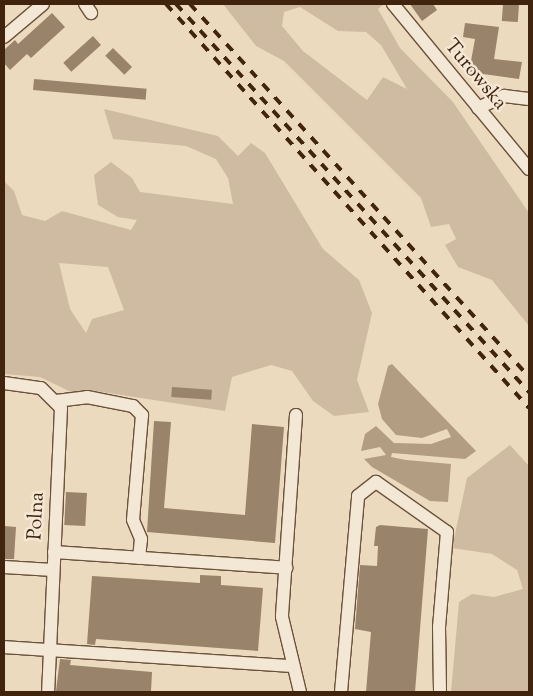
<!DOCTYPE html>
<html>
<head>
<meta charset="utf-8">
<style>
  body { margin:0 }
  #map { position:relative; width:533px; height:696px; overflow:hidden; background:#ecdabf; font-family:"Sorts Mill Goudy",serif }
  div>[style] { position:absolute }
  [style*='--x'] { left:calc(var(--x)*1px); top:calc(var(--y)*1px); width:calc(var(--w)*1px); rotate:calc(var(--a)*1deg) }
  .green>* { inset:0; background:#cfbba1 }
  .water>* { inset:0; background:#b29c82 }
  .building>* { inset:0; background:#99836a; transform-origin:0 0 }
  .roads { filter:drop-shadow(1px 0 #6b523a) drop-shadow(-1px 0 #6b523a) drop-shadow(0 1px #6b523a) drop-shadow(0 -1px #6b523a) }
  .minor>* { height:12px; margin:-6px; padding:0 6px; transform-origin:6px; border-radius:6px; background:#f3e7d5 }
  .rail>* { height:4px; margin-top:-2px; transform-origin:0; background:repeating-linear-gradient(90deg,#40240d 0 9px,transparent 0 18px) }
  span { translate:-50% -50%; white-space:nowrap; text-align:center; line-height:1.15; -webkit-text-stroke:5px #f3e7d5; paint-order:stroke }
  .street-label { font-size:20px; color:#40240d }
  .frame { position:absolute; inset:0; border:5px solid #40240d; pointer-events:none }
</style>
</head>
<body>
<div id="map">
  <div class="green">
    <div style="clip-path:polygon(evenodd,223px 4px,384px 4px,378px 9px,400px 48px,453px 102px,529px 213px,529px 326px,492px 280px,458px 267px,445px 245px,456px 239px,449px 224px,431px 227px,421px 198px,284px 61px,256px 46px,223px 4px,300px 7px,338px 31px,366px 32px,381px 45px,407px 89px,383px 77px,367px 100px,303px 51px,282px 26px,284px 12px,300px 7px)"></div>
    <div style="clip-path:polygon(evenodd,104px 109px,218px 136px,238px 156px,251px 143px,265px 153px,323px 249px,359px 280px,372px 313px,357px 380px,369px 412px,334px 416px,313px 401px,292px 371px,271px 365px,232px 377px,225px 411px,89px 390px,77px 395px,40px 377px,4px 374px,4px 181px,14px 191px,22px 215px,45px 221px,62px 211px,131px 230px,137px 220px,118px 217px,98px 205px,94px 175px,111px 162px,132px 178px,140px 192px,233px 204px,228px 178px,216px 159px,186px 146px,113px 139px,104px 109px,59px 263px,108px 267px,124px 310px,92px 319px,86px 333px,70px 309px,59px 263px)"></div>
    <div style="clip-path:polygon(510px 445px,529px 466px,529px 692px,451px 692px,459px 602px,472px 594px,494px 597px,523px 589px,517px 570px,492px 554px,452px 548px,467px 478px)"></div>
  </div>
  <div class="water">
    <div style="clip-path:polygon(392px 364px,476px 451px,465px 459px,392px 453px,391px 457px,406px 460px,451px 464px,448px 502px,430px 501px,372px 467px,364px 459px,386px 455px,380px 447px,361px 451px,365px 434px,376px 426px,394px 443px,431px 444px,451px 437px,447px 429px,422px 438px,396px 435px,382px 419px,378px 404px,388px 366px)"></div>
  </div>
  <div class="building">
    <div style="clip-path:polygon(410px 4px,433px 4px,437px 10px,422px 21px)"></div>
    <div style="left:503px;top:4px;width:16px;height:17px;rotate:4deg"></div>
    <div style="clip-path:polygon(52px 13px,65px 27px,31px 58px,27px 54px,10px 70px,4px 63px,4px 50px,15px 40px,18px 44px)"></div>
    <div style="clip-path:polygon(465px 23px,499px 27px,494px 59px,522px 62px,519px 79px,469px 72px,475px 39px,463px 37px)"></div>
    <div style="left:93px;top:36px;width:12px;height:40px;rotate:48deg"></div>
    <div style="left:113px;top:48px;width:27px;height:11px;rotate:45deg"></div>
    <div style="left:34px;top:79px;width:113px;height:11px;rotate:5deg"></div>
    <div style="left:172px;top:387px;width:40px;height:10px;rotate:4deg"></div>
    <div style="clip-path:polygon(154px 421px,171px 422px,164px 508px,245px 515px,252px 424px,284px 427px,275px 543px,147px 532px)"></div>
    <div style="left:66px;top:492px;width:21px;height:33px;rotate:3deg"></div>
    <div style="clip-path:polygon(380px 525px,428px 529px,415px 692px,366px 692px,371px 632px,355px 629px,360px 565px,377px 566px,378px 546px,374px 546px,376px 527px)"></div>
    <div style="clip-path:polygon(4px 526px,16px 527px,14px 559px,4px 559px)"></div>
    <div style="clip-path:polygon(200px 575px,221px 576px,221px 585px,263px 588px,258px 651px,96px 639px,95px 645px,87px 644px,92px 576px,200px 583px)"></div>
    <div style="clip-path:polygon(60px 659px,71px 660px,70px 665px,152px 672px,151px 692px,56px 691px)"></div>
  </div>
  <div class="roads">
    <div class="minor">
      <div style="--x:85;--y:4;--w:11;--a:56"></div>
      <div style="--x:393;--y:4;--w:214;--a:50.5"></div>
      <div style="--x:4;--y:37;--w:51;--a:-40.2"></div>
      <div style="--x:478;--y:108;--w:29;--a:-25"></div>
      <div style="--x:504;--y:96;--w:25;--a:7"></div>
      <div style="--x:4;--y:383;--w:37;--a:8"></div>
      <div style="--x:41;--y:388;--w:28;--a:45"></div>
      <div style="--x:61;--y:408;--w:284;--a:92.6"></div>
      <div style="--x:56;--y:401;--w:31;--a:-7"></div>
      <div style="--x:87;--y:397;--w:47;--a:11.1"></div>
      <div style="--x:133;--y:406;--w:13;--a:45"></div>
      <div style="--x:142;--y:415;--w:105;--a:94.9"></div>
      <div style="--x:133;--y:520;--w:21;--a:67"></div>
      <div style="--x:141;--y:539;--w:19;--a:96"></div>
      <div style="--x:296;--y:415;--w:202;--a:94"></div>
      <div style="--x:282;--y:617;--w:77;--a:76.5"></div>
      <div style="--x:54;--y:552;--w:233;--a:3.9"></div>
      <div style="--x:4;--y:567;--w:49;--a:3.5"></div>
      <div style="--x:4;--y:647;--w:290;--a:3.8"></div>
      <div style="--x:341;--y:692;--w:197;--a:-85"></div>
      <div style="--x:358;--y:496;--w:23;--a:-38"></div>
      <div style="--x:376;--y:482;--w:87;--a:35.2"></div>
      <div style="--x:447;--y:532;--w:95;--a:94.8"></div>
      <div style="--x:439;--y:627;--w:65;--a:89.1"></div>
    </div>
  </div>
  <div class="rail">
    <div style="--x:166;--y:4;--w:543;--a:48.06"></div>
    <div style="--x:176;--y:4;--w:525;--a:47.7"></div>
    <div style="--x:190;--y:4;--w:504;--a:47.73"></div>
  </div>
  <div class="street-label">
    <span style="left:475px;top:75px;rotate:50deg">Turowska</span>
    <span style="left:37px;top:516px;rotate:-87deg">Polna</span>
  </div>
  <div class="frame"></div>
</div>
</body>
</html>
